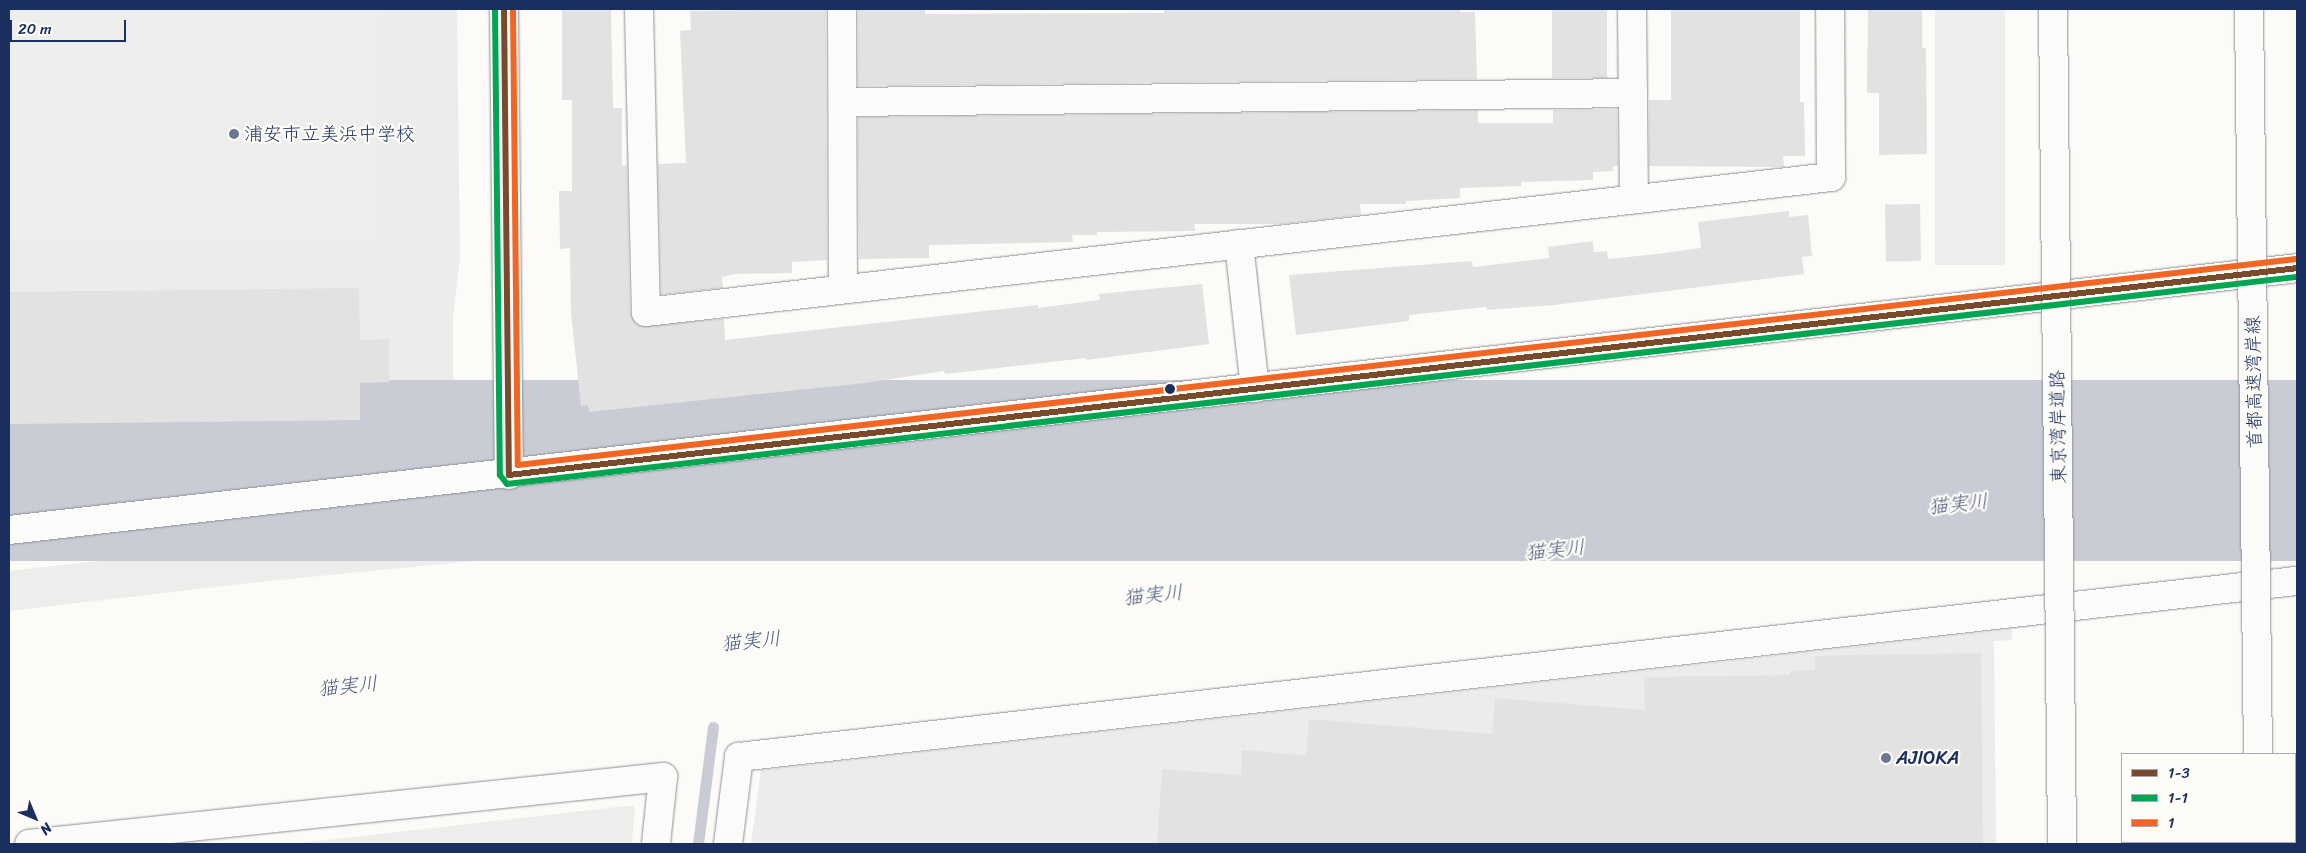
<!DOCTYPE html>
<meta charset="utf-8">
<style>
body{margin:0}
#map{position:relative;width:2306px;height:853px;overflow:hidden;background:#fcfbf8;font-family:Sriracha,"Klee One",sans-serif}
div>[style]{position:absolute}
.built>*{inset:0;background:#ebeceb}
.green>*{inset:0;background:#ededec;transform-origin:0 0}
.water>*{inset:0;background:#c9ccd4;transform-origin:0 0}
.stream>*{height:11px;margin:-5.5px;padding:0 5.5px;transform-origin:5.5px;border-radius:5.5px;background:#c9ccd4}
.building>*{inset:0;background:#e2e2e2;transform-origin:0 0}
.roads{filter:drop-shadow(0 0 1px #8c9097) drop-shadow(0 0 1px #8c9097)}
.street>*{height:28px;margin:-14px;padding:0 14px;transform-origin:14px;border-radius:14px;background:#fbfbf9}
.secondary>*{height:28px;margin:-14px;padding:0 14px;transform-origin:14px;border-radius:14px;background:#fbfbf9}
.highway>*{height:28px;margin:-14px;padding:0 14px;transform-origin:14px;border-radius:14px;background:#fbfbf9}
.bridges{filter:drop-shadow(0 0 1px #8c9097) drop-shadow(0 0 1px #8c9097)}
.highway-bridge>*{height:28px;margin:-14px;padding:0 14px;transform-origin:14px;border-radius:14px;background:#fbfbf9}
.bus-1>*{height:6px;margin:-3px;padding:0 3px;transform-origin:3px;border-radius:3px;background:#7a4b2a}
.bus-2>*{height:6px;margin:-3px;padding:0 3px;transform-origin:3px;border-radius:3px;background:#00a651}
.bus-3>*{height:6px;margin:-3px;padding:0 3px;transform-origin:3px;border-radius:3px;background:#f26522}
.dots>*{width:14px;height:14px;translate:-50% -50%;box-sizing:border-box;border:2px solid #fdfcf7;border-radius:50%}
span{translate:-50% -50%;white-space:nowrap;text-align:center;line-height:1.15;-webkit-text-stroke:4.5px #fdfcf7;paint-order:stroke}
.poi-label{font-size:19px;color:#1b2f5e}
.left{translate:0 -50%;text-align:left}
.street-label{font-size:19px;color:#1b2f5e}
.water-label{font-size:20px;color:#49587d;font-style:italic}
.frame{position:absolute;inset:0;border:10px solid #1b2f5e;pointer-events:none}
.legend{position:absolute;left:2121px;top:753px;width:175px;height:90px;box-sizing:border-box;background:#fdfcf7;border:1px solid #a3aaba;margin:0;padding:6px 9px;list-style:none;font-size:15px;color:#1b2f5e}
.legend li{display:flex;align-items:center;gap:10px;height:25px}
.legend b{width:25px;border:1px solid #a3aaba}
.north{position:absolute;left:10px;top:793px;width:50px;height:50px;-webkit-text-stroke:4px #fdfcf7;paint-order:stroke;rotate:135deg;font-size:14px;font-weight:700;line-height:20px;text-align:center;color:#1b2f5e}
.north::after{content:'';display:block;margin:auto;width:18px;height:22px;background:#1b2f5e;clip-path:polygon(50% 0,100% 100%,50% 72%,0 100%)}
.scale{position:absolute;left:10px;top:20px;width:116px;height:22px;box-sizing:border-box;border:2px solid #1b2f5e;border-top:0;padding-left:6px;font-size:15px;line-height:18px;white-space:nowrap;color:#1b2f5e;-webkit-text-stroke:4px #fdfcf7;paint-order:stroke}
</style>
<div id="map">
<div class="built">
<i style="clip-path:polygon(9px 9px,457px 9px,460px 259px,453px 317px,453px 413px,434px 438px,9px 486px)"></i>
<i style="clip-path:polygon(2012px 629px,2012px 640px,1994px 641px,1996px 844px,751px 844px,761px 770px)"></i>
</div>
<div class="green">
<i style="left:9px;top:9px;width:371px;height:234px"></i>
<i style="left:1935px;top:9px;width:70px;height:256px"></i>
<i style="clip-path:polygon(858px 476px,940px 515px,259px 582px,9px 611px,9px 571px)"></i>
<i style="clip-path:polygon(635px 805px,632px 844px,291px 844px)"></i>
</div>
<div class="water">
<i style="left:2297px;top:380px;width:181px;height:2303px;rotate:90deg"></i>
</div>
<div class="stream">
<i style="left:698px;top:844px;width:118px;rotate:-82.7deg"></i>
</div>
<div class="building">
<i style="clip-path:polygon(562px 9px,611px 9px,613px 108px,622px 108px,622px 166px,627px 165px,630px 312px,639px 326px,724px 319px,725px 340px,1038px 305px,1038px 308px,1100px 300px,1099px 294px,1202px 284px,1209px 344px,1087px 360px,1086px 358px,945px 374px,944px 371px,865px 383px,589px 412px,588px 405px,581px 406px,571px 313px,570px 248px,560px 249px,559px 191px,572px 191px,572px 100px,562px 100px)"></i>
<i style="clip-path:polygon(826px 9px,827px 260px,792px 262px,792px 273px,734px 274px,722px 277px,723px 288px,661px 295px,658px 164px,686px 163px,680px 31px,691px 30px,690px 11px)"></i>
<i style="clip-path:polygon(858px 9px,925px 9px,925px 14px,1164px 13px,1164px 9px,1460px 9px,1460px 12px,1475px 12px,1477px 79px,858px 86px)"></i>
<i style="left:1552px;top:9px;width:55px;height:69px"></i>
<i style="clip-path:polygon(1671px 9px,1800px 9px,1800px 102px,1804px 102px,1805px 156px,1783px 156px,1784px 167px,1781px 167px,1649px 166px,1649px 100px,1671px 100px)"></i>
<i style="clip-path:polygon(1868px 9px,1922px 9px,1922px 48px,1926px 48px,1927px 154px,1879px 155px,1879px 93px,1867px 93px)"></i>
<i style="clip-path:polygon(1617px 109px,1618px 166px,1613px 166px,1613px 171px,1593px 172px,1593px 180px,1521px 182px,1521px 186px,1460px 188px,1460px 198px,1406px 201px,1406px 204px,1360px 204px,1361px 215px,1282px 224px,1194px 224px,1195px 231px,1097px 232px,1097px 235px,1072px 235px,1073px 242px,929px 245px,929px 258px,859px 259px,858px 117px,1478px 110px,1478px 123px,1553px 123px,1553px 110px)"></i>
<i style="left:1920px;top:204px;width:57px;height:35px;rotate:89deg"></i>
<i style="clip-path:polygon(1789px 211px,1789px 217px,1808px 215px,1812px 256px,1802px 257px,1804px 274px,1554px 305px,1487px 310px,1486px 307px,1409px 315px,1409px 321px,1296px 335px,1289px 275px,1472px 261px,1473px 267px,1549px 258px,1548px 247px,1593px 241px,1594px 252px,1607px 251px,1608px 259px,1657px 254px,1701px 248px,1698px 222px)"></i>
<i style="clip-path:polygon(359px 288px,360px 340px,389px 339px,389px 382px,360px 383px,360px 420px,9px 424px,9px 292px)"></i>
<i style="clip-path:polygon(1981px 653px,1983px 844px,1157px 844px,1162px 769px,1241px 775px,1242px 750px,1306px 755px,1309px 719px,1492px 734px,1495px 698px,1645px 710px,1644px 677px,1790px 675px,1790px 671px,1815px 670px,1815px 656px)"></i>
</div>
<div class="roads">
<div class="street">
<i style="left:639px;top:9px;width:303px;rotate:88.7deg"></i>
<i style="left:646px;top:312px;width:1193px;rotate:-6.5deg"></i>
<i style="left:1831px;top:177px;width:168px;rotate:-90.3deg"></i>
<i style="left:842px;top:9px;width:280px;rotate:89.8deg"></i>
<i style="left:1632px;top:9px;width:190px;rotate:89.4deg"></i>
<i style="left:844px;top:102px;width:789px;rotate:-0.65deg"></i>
<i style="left:1239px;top:244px;width:145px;rotate:83.7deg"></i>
<i style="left:29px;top:844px;width:638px;rotate:-6.03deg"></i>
<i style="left:663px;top:777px;width:67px;rotate:96deg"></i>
<i style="left:728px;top:844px;width:88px;rotate:-82.8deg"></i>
<i style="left:739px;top:757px;width:1568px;rotate:-6.45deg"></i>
</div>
<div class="secondary">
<i style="left:504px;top:9px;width:466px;rotate:89.4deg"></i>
<i style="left:9px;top:530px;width:2303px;rotate:-6.53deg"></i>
</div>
<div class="highway">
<i style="left:2259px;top:842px;width:2px;rotate:90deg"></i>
</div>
</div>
<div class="bridges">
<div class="highway-bridge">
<i style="left:2053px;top:9px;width:835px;rotate:89.38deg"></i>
<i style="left:2249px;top:9px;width:745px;rotate:89.31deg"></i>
</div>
</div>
<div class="bus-1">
<i style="left:504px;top:9px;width:466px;rotate:89.4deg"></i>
<i style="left:509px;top:475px;width:1800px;rotate:-6.6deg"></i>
</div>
<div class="bus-2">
<i style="left:495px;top:9px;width:466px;rotate:89.4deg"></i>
<i style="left:500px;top:475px;width:11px;rotate:52deg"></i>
<i style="left:507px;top:484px;width:1802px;rotate:-6.6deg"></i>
</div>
<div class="bus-3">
<i style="left:513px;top:9px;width:456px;rotate:89.4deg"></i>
<i style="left:518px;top:465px;width:1790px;rotate:-6.61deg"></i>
</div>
<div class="dots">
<i style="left:234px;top:134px;background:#6a7694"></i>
<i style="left:1170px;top:389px;background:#1b2f5e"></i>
<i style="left:1886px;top:758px;background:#6a7694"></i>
</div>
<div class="poi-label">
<span class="left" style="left:244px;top:134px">浦安市立美浜中学校</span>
<span class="left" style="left:1896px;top:758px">AJIOKA</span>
</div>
<div class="street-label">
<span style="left:2254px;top:382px;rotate:-91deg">首都高速湾岸線</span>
<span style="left:2058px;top:427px;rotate:-91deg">東京湾岸道路</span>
</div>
<div class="water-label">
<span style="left:1958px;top:504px;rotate:-6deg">猫実川</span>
<span style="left:1555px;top:550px;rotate:-6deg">猫実川</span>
<span style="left:1153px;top:595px;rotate:-6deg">猫実川</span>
<span style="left:751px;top:641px;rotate:-6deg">猫実川</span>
<span style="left:348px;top:686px;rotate:-6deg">猫実川</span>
</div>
<div class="frame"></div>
<ul class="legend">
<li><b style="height:6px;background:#7a4b2a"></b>1-3</li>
<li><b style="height:6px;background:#00a651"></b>1-1</li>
<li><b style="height:6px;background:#f26522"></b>1</li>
</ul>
<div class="north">N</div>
<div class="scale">20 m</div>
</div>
